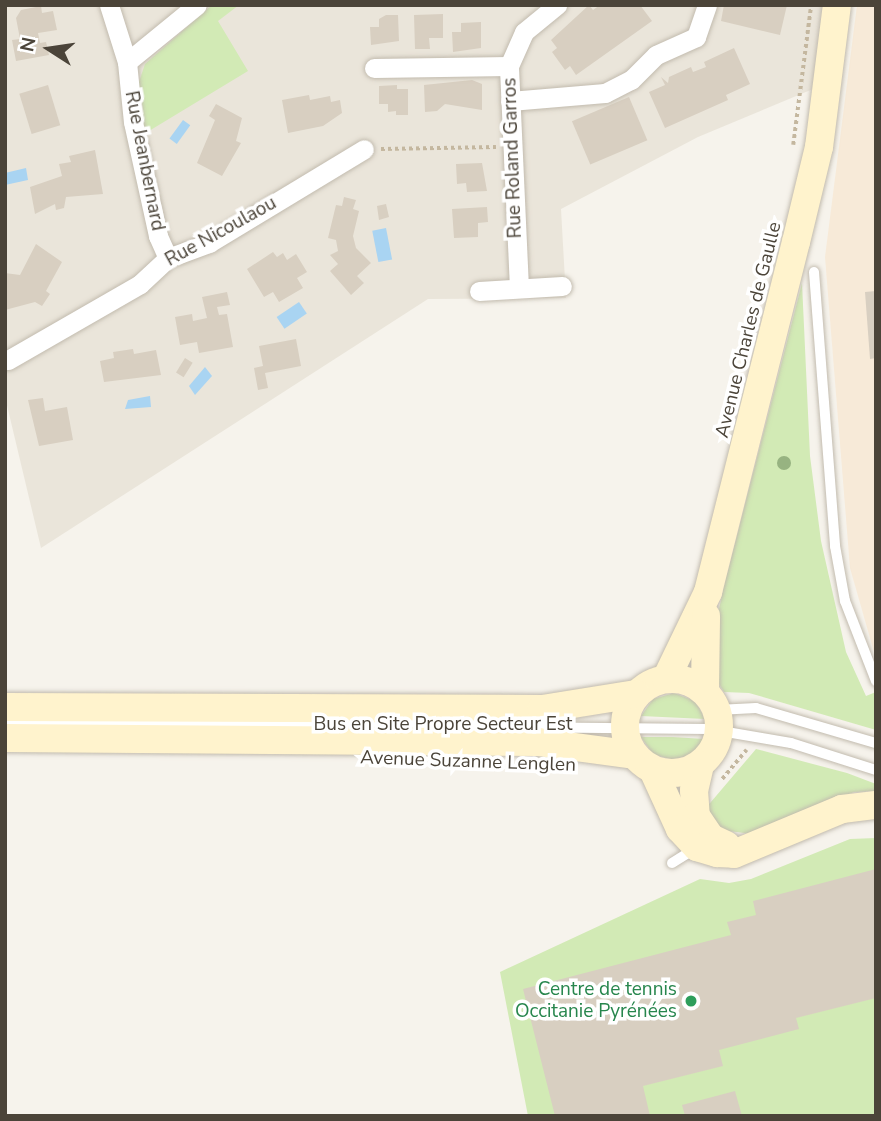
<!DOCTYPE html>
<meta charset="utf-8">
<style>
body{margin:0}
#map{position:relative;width:881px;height:1121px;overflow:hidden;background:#f6f3ec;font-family:"Nunito Sans",sans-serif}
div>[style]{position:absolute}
.residential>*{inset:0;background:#eae5da}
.commercial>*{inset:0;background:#f7ead8}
.green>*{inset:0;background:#d2eab5}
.water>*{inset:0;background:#a9d4f2;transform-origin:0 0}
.building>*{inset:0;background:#d8cfc1;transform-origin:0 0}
.path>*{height:3.5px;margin-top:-1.75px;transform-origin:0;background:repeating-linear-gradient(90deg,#c4b79f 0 3.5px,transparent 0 7px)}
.roads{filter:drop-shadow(0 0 2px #c2bbae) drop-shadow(0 0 2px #c2bbae)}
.lane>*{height:10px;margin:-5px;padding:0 5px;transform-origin:5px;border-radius:5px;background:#fff}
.street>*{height:19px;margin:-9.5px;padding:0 9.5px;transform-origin:9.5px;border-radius:9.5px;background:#fff}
.secondary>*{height:28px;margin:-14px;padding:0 14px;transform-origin:14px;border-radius:14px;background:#fff3cd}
.secondary>.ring{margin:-14px;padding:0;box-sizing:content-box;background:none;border:28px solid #fff3cd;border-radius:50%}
.trees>*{width:14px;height:14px;margin:-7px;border-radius:50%;background:#97b381}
.dots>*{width:19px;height:19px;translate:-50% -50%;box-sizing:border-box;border:4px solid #fff;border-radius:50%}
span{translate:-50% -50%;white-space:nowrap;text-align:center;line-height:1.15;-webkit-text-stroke:7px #fff;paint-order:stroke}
.street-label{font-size:19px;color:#4b4439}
.leisure-label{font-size:19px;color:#27864d}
.right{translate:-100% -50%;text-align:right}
.frame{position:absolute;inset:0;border:7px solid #4b4439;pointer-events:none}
.north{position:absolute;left:14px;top:14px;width:70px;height:70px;-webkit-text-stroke:5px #fff;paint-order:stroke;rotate:282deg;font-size:19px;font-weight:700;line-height:28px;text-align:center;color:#4b4439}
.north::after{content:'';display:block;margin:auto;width:24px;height:32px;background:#4b4439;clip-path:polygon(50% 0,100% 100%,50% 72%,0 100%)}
</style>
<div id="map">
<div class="residential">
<i style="clip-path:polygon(5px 5px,847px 5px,813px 89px,698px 137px,561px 209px,566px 298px,428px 299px,41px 548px,5px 397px)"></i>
</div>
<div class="commercial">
<i style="clip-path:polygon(857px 5px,876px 5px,876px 659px,850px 568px,825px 257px)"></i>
</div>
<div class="green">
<i style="clip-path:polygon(212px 5px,239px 5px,218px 21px,248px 71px,144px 134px,138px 85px,145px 64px)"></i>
<i style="clip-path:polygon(802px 283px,810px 456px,821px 541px,846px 652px,866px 696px,876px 692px,876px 730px,749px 693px,724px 692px,719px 684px,716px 623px,724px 586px)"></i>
<i style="clip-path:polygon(674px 693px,695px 701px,705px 719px,641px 716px,653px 699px)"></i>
<i style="clip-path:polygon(641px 737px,673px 737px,704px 739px,692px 754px,673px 760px,653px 754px)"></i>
<i style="clip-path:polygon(756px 749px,847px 773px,876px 784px,876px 791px,854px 792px,752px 834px,721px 830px,705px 809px)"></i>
<i style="clip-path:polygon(876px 838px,876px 1116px,528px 1116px,500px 972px,700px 879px,729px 883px,751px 879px,850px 839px)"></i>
</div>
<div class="water">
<i style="left:183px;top:120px;width:9px;height:23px;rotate:36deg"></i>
<i style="clip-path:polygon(26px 168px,28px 180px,5px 185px,5px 173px)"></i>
<i style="left:386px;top:228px;width:32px;height:14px;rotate:79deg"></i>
<i style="left:299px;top:302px;width:14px;height:27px;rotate:56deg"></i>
<i style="clip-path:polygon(205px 367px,212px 376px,195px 395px,189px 386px)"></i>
<i style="clip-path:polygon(150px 396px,151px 407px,125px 409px,128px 400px)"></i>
</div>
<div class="building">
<i style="clip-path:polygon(589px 5px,593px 10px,600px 5px,640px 5px,652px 21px,576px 75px,570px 66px,565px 70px,552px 52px,557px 48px,551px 40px)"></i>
<i style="clip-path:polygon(724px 5px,787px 5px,780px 35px,721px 21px)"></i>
<i style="clip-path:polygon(41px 6px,42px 13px,53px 11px,57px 30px,38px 33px,40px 43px,46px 42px,49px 55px,16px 61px,12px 40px,20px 39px,16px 18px,21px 10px)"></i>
<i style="clip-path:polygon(443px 14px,443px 38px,429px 38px,430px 49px,415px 49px,414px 15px)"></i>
<i style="clip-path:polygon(386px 15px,398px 15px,399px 41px,371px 45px,370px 27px,379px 27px,379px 19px)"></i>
<i style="clip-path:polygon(481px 22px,481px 48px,453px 52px,452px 32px,461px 32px,461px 23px)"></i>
<i style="clip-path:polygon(734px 48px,750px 84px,726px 95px,728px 100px,665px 128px,649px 92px,665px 85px,661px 77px,668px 83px,669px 77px,691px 67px,693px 72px,706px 67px,704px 62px)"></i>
<i style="clip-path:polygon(472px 80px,482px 84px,482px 110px,445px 104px,437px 111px,425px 112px,424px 85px)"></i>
<i style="left:48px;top:85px;width:42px;height:30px;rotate:73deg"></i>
<i style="clip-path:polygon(397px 85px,397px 89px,408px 89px,408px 115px,396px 115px,396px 111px,388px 112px,388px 104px,379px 104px,379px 86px)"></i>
<i style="clip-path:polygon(309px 95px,310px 100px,330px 96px,331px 102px,340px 100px,342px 113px,323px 126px,288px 133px,282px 100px)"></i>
<i style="left:629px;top:97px;width:47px;height:62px;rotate:67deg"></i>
<i style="clip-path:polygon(216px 104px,242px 118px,236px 141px,241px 143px,222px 176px,197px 163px,215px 120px,209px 116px)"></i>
<i style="clip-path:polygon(95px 150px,103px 194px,66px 197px,64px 208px,56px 210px,55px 204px,35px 214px,30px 187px,62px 176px,59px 164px,71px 162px,69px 156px)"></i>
<i style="clip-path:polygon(482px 163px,487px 191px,467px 192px,466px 183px,457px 184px,456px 164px)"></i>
<i style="clip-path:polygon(344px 197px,356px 200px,353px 209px,359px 211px,353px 236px,356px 248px,371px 263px,357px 276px,364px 283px,351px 295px,330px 271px,338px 264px,330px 255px,338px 251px,336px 240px,328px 238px,336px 205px,342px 206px)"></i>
<i style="clip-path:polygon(386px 204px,389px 217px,379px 220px,377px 206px)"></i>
<i style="clip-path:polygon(487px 207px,488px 222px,478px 223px,478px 237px,454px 238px,452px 209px)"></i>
<i style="clip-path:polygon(36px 244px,62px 262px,46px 291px,50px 294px,42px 306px,35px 302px,5px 310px,5px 273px,20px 275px)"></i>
<i style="clip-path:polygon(273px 252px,277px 257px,283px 253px,287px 260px,296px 254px,307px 272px,297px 278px,303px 288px,279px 302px,273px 292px,264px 297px,247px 269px)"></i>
<i style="clip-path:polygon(876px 291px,876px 358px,870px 359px,865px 292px)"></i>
<i style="clip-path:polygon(227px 292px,230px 305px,217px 307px,219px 315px,227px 314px,233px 347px,199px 353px,197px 342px,180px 345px,175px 317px,192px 314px,193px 321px,207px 318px,202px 297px)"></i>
<i style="clip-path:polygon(296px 339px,301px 366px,265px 373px,268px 388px,258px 390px,254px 368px,263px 366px,259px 346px)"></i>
<i style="clip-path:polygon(133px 349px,134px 354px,156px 350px,161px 375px,104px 382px,100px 361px,114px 358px,113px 352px)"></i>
<i style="left:185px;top:358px;width:9px;height:17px;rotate:32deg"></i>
<i style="clip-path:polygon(43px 398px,45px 411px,67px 407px,73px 440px,39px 446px,28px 400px)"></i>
<i style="clip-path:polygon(876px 869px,876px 998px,796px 1018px,799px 1029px,719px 1050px,723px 1066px,643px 1086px,650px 1116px,555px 1116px,523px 989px,731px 935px,727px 922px,756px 915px,753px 901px)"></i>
<i style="clip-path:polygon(735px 1091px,742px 1116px,685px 1116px,682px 1105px)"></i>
</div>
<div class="path">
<i style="left:793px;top:145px;width:141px;rotate:-82.7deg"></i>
<i style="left:381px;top:149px;width:115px;rotate:-1deg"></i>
<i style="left:722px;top:779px;width:38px;rotate:-50deg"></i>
</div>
<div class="roads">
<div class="lane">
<i style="left:814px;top:272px;width:275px;rotate:85.6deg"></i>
<i style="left:835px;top:546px;width:56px;rotate:79.7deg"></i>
<i style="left:845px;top:601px;width:86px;rotate:68.8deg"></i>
<i style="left:717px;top:710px;width:39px;rotate:-3deg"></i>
<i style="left:756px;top:708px;width:125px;rotate:16.3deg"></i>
<i style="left:5px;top:722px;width:704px;rotate:0.57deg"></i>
<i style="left:709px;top:729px;width:83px;rotate:9.7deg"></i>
<i style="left:791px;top:743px;width:89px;rotate:17.6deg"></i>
<i style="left:672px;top:863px;width:26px;rotate:-32deg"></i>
</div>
<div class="street">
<i style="left:109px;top:5px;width:60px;rotate:72.5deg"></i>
<i style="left:127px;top:62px;width:60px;rotate:84.3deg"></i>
<i style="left:133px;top:122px;width:117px;rotate:77.6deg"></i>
<i style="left:158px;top:236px;width:24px;rotate:66deg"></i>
<i style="left:127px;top:62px;width:90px;rotate:-39.2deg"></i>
<i style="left:374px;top:68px;width:135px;rotate:-0.8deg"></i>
<i style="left:510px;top:101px;width:95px;rotate:-4.8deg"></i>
<i style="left:605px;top:93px;width:29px;rotate:-27deg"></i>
<i style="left:631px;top:80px;width:35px;rotate:-45deg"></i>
<i style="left:656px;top:55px;width:44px;rotate:-24.2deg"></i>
<i style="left:696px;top:37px;width:34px;rotate:-71deg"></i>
<i style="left:519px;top:288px;width:222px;rotate:-92.6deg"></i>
<i style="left:509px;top:66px;width:37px;rotate:-66deg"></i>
<i style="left:524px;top:32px;width:43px;rotate:-39.3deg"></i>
<i style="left:479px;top:291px;width:83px;rotate:-3.4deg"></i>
<i style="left:8px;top:360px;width:152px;rotate:-29.9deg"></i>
<i style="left:140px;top:284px;width:38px;rotate:-43deg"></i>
<i style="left:168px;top:258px;width:44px;rotate:-20.1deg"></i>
<i style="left:209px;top:243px;width:181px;rotate:-31.2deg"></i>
</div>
<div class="secondary">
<i class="ring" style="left:625px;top:679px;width:66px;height:66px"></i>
<i style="left:666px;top:679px;width:97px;rotate:-64.2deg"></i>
<i style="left:708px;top:592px;width:361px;rotate:-75.9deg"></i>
<i style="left:796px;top:242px;width:98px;rotate:-76.4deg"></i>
<i style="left:819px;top:147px;width:143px;rotate:-82.8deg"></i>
<i style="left:705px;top:691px;width:75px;rotate:-89.2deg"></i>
<i style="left:5px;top:707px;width:537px;rotate:0.21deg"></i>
<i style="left:542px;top:709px;width:95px;rotate:-9.1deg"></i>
<i style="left:5px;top:738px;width:533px;rotate:0.43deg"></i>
<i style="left:538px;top:742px;width:97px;rotate:7.7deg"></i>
<i style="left:700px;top:765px;width:26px;rotate:103deg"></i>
<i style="left:694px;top:790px;width:26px;rotate:86deg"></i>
<i style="left:696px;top:816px;width:27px;rotate:56deg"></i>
<i style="left:711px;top:838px;width:17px;rotate:25deg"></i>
<i style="left:653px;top:770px;width:65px;rotate:65.4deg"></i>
<i style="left:680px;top:829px;width:25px;rotate:47deg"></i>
<i style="left:697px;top:847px;width:21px;rotate:17deg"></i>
<i style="left:717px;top:853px;width:17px;rotate:3deg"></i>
<i style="left:734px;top:854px;width:117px;rotate:-22.6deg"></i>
<i style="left:842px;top:809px;width:34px;rotate:-7deg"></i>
</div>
</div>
<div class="trees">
<i style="left:784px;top:463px"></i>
</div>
<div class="dots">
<i style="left:691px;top:1001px;background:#2e9e5b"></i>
</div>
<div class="street-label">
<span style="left:513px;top:158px;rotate:-92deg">Rue Roland Garros</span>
<span style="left:144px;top:161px;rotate:79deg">Rue Jeanbernard</span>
<span style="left:221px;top:232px;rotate:-29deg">Rue Nicoulaou</span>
<span style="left:749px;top:330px;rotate:-76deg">Avenue Charles de Gaulle</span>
<span style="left:443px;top:725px">Bus en Site Propre Secteur Est</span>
<span style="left:468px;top:762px;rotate:2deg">Avenue Suzanne Lenglen</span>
</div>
<div class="leisure-label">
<span class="right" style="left:677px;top:1001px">Centre de tennis<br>Occitanie Pyrénées</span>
</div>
<div class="frame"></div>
<div class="north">N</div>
</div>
